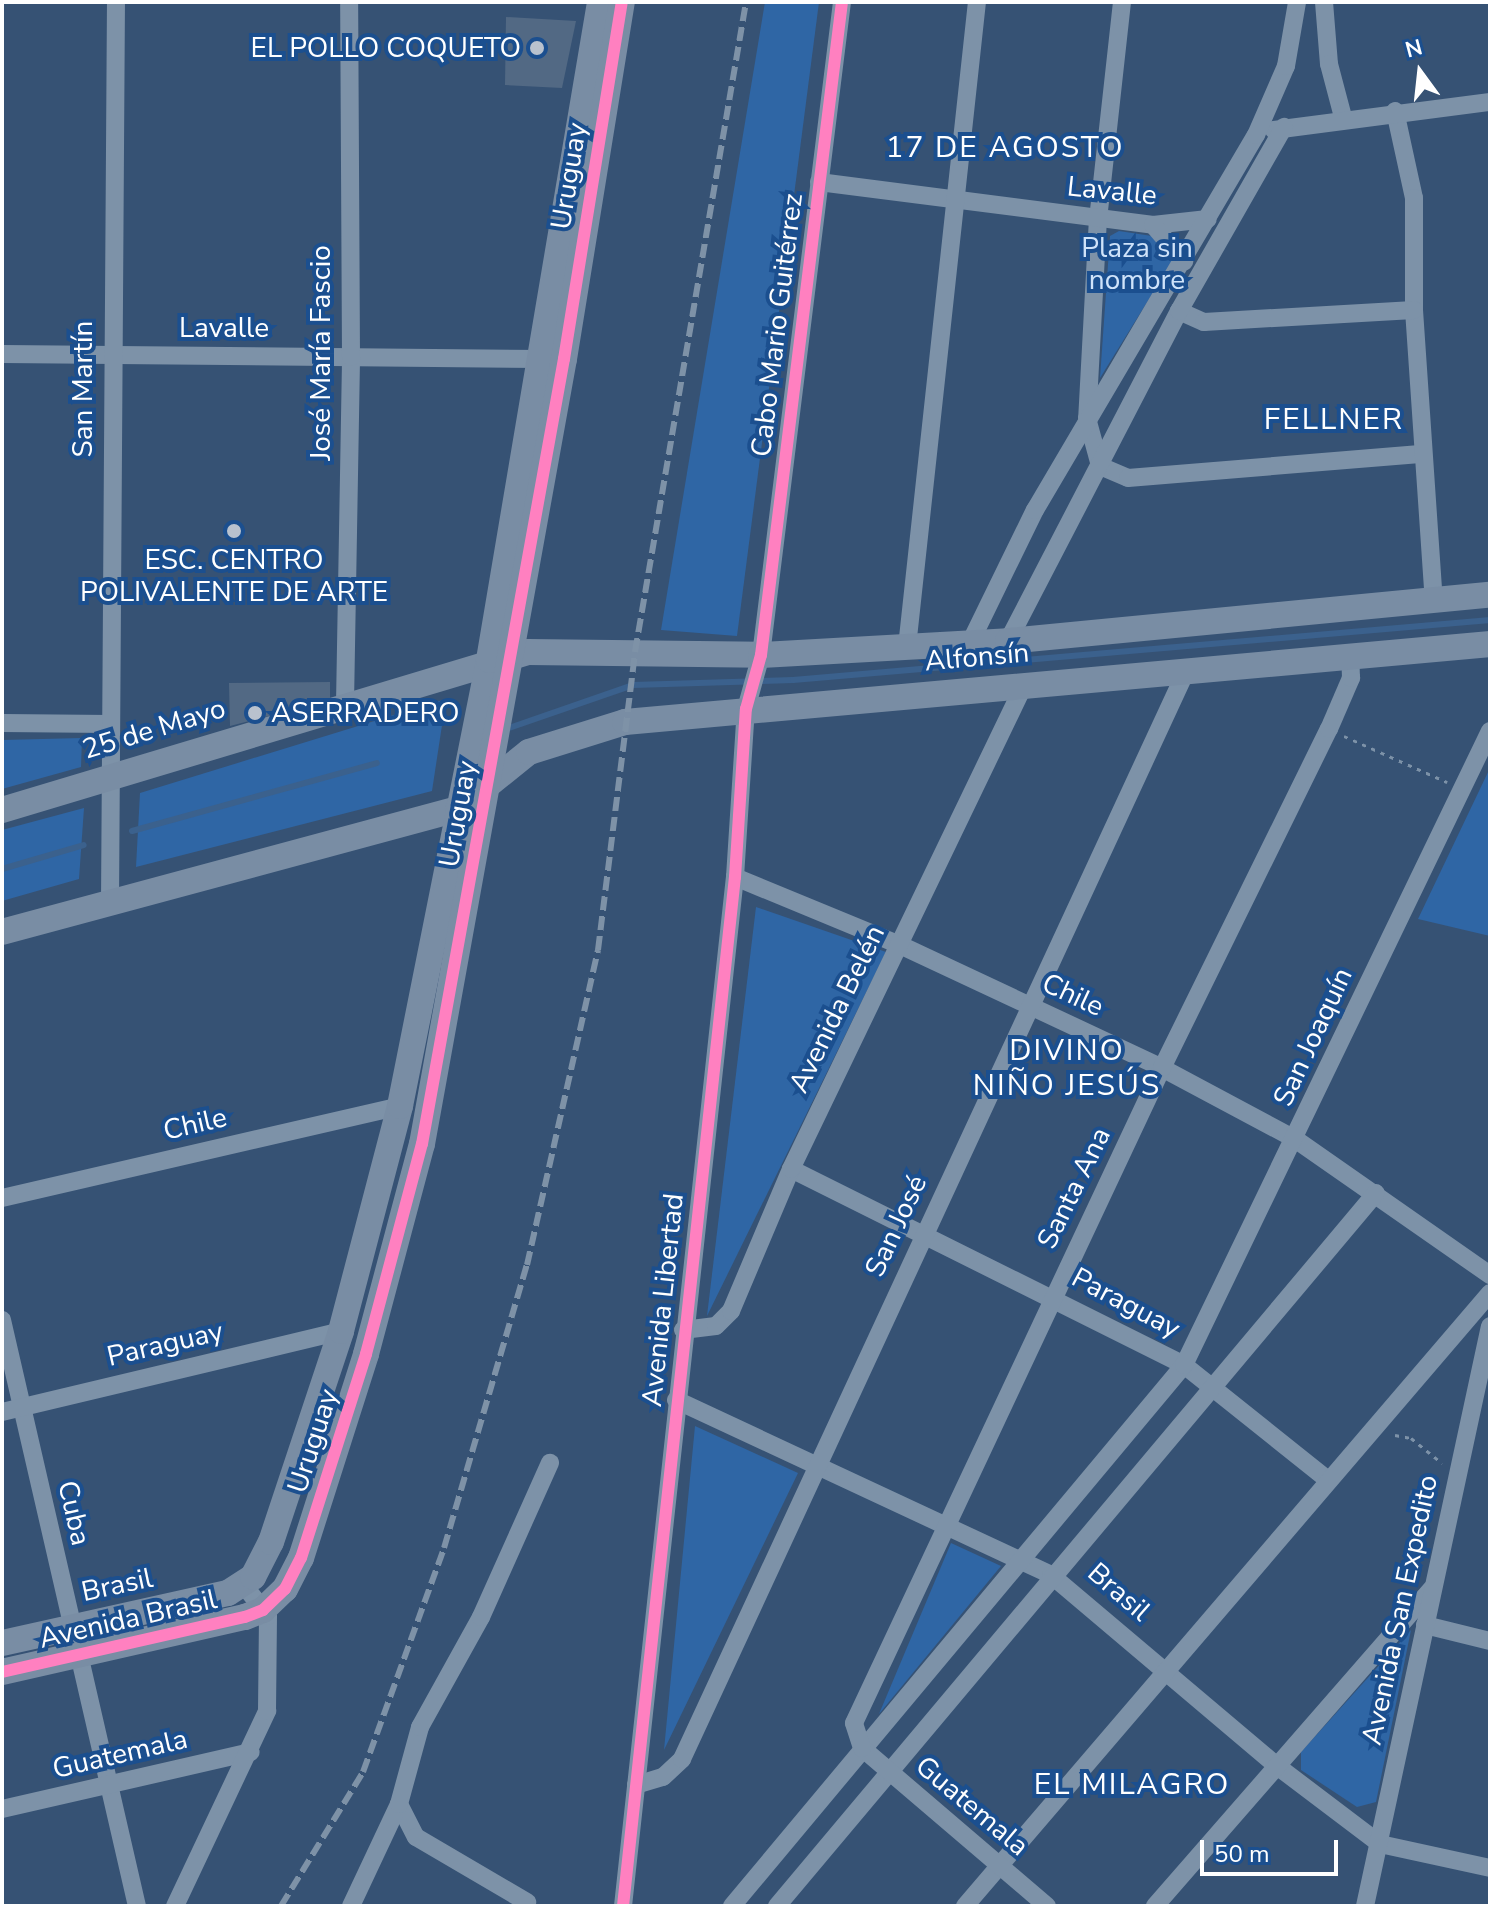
<!DOCTYPE html>
<meta charset="utf-8">
<style>
body{margin:0}
#map{position:relative;width:1492px;height:1908px;overflow:hidden;background:#365274;font-family:"Nunito Sans",sans-serif}
div>[style]{position:absolute}
.green>*{inset:0;background:#2f66a5}
.stream>*{height:6px;margin:-3px;padding:0 3px;transform-origin:3px;border-radius:3px;background:#3b618d}
.building>*{inset:0;background:#526984}
.path>*{height:3px;margin-top:-1.5px;transform-origin:0;background:repeating-linear-gradient(90deg,#7d92a8 0 4px,transparent 0 10px)}
.street>*{height:18px;margin:-9px;padding:0 9px;transform-origin:9px;border-radius:9px;background:#7d92a8}
.secondary>*{height:26px;margin:-13px;padding:0 13px;transform-origin:13px;border-radius:13px;background:#798da4}
.rail>*{height:6px;margin-top:-3px;transform-origin:0;background:repeating-linear-gradient(90deg,#7e92a7 0 14px,transparent 0 20px)}
.cycleway>*{height:12px;margin:-6px;padding:0 6px;transform-origin:6px;border-radius:6px;background:#ff80c0}
.dots>*{width:22px;height:22px;translate:-50% -50%;box-sizing:border-box;border:4px solid #1b4f8f;border-radius:50%}
span{translate:-50% -50%;white-space:nowrap;text-align:center;line-height:1.15;-webkit-text-stroke:8px #1b4f8f;paint-order:stroke}
.poi-label{font-size:28px;color:#fff}
.right{translate:-100% -50%;text-align:right}
.left{translate:0 -50%;text-align:left}
.street-label{font-size:28px;color:#fff}
.park-label{font-size:28px;color:#cfe3fa}
.neighbourhood-label{font-size:30px;color:#fff;letter-spacing:2px}
.frame{position:absolute;inset:0;border:4px solid #fff;pointer-events:none}
.north{position:absolute;left:1380px;top:32px;width:80px;height:80px;-webkit-text-stroke:6px #1b4f8f;paint-order:stroke;rotate:345deg;font-size:22px;font-weight:700;line-height:32px;text-align:center;color:#fff}
.north::after{content:'';display:block;margin:auto;width:28px;height:36px;background:#fff;clip-path:polygon(50% 0,100% 100%,50% 72%,0 100%)}
.scale{position:absolute;left:1200px;top:1840px;width:138px;height:36px;box-sizing:border-box;border:4px solid #fff;border-top:0;padding-left:10px;font-size:24px;line-height:28px;white-space:nowrap;color:#fff;-webkit-text-stroke:6px #1b4f8f;paint-order:stroke}
</style>
<div id="map">
<div class="green">
<i style="clip-path:polygon(765px 2px,819px 2px,737px 636px,661px 630px)"></i>
<i style="clip-path:polygon(1119px 231px,1152px 236px,1169px 249px,1172px 262px,1100px 378px,1110px 236px)"></i>
<i style="clip-path:polygon(446px 699px,432px 791px,136px 867px,140px 793px)"></i>
<i style="clip-path:polygon(82px 738px,81px 767px,2px 789px,2px 740px)"></i>
<i style="clip-path:polygon(1490px 768px,1490px 936px,1418px 919px)"></i>
<i style="clip-path:polygon(84px 808px,79px 879px,2px 901px,2px 830px)"></i>
<i style="clip-path:polygon(756px 907px,886px 952px,707px 1316px)"></i>
<i style="clip-path:polygon(695px 1426px,798px 1473px,664px 1750px)"></i>
<i style="clip-path:polygon(951px 1543px,1001px 1566px,879px 1714px)"></i>
<i style="clip-path:polygon(1411px 1630px,1376px 1802px,1357px 1807px,1301px 1770px,1301px 1752px)"></i>
</div>
<div class="stream">
<i style="left:509px;top:728px;width:131px;rotate:-19.1deg"></i>
<i style="left:633px;top:685px;width:160px;rotate:-1.8deg"></i>
<i style="left:793px;top:680px;width:700px;rotate:-4.92deg"></i>
<i style="left:132px;top:831px;width:254px;rotate:-15.5deg"></i>
<i style="left:2px;top:869px;width:85px;rotate:-16.3deg"></i>
</div>
<div class="building">
<i style="clip-path:polygon(506px 17px,576px 21px,562px 88px,505px 85px)"></i>
<i style="clip-path:polygon(330px 682px,330px 700px,230px 726px,229px 683px)"></i>
</div>
<div class="path">
<i style="left:1344px;top:736px;width:113px;rotate:24.1deg"></i>
<i style="left:1395px;top:1435px;width:16px;rotate:11deg"></i>
<i style="left:1411px;top:1438px;width:40px;rotate:39deg"></i>
</div>
<div class="street">
<i style="left:1122px;top:2px;width:217px;rotate:96.3deg"></i>
<i style="left:1098px;top:218px;width:200px;rotate:93.1deg"></i>
<i style="left:1087px;top:418px;width:50px;rotate:74.8deg"></i>
<i style="left:1100px;top:466px;width:30px;rotate:23deg"></i>
<i style="left:1128px;top:478px;width:296px;rotate:-4.7deg"></i>
<i style="left:1324px;top:2px;width:62px;rotate:85.4deg"></i>
<i style="left:1329px;top:64px;width:55px;rotate:75.2deg"></i>
<i style="left:1395px;top:111px;width:89px;rotate:77.7deg"></i>
<i style="left:1414px;top:198px;width:112px;rotate:90deg"></i>
<i style="left:1414px;top:310px;width:291px;rotate:86.1deg"></i>
<i style="left:1274px;top:130px;width:218px;rotate:-7.4deg"></i>
<i style="left:819px;top:182px;width:337px;rotate:7.3deg"></i>
<i style="left:1153px;top:225px;width:55px;rotate:-6.2deg"></i>
<i style="left:1153px;top:225px;width:48px;rotate:49.3deg"></i>
<i style="left:1179px;top:311px;width:27px;rotate:24deg"></i>
<i style="left:1204px;top:322px;width:210px;rotate:-3.3deg"></i>
<i style="left:2px;top:354px;width:540px;rotate:0.53deg"></i>
<i style="left:1008px;top:641px;width:372px;rotate:-62.6deg"></i>
<i style="left:1179px;top:311px;width:212px;rotate:-60.3deg"></i>
<i style="left:970px;top:643px;width:148px;rotate:-64deg"></i>
<i style="left:1035px;top:510px;width:435px;rotate:-59.5deg"></i>
<i style="left:1256px;top:135px;width:75px;rotate:-66.5deg"></i>
<i style="left:1286px;top:66px;width:65px;rotate:-80.2deg"></i>
<i style="left:907px;top:647px;width:649px;rotate:-83.81deg"></i>
<i style="left:345px;top:704px;width:347px;rotate:-89deg"></i>
<i style="left:351px;top:357px;width:355px;rotate:-90.3deg"></i>
<i style="left:2px;top:723px;width:109px;rotate:0.5deg"></i>
<i style="left:735px;top:877px;width:178px;rotate:22.4deg"></i>
<i style="left:900px;top:945px;width:289px;rotate:25.1deg"></i>
<i style="left:1162px;top:1068px;width:151px;rotate:28.1deg"></i>
<i style="left:1295px;top:1139px;width:238px;rotate:34.9deg"></i>
<i style="left:110px;top:903px;width:901px;rotate:-89.62deg"></i>
<i style="left:791px;top:1169px;width:439px;rotate:26.5deg"></i>
<i style="left:1184px;top:1365px;width:183px;rotate:38.6deg"></i>
<i style="left:2px;top:1198px;width:408px;rotate:-13deg"></i>
<i style="left:2px;top:1320px;width:601px;rotate:77.03deg"></i>
<i style="left:683px;top:1330px;width:33px;rotate:-7deg"></i>
<i style="left:716px;top:1326px;width:21px;rotate:-45deg"></i>
<i style="left:731px;top:1311px;width:154px;rotate:-67.1deg"></i>
<i style="left:791px;top:1169px;width:537px;rotate:-64.29deg"></i>
<i style="left:676px;top:1400px;width:414px;rotate:25deg"></i>
<i style="left:1051px;top:1575px;width:296px;rotate:40.2deg"></i>
<i style="left:1277px;top:1766px;width:129px;rotate:37.1deg"></i>
<i style="left:1380px;top:1844px;width:113px;rotate:12.3deg"></i>
<i style="left:2px;top:1412px;width:349px;rotate:-13.4deg"></i>
<i style="left:1425px;top:1625px;width:67px;rotate:13.8deg"></i>
<i style="left:636px;top:1785px;width:28px;rotate:-17deg"></i>
<i style="left:663px;top:1777px;width:26px;rotate:-43deg"></i>
<i style="left:682px;top:1759px;width:1201px;rotate:-65.14deg"></i>
<i style="left:399px;top:1804px;width:37px;rotate:63deg"></i>
<i style="left:416px;top:1837px;width:129px;rotate:30.4deg"></i>
<i style="left:2px;top:1809px;width:255px;rotate:-12.9deg"></i>
<i style="left:175px;top:1906px;width:216px;rotate:-64.7deg"></i>
<i style="left:267px;top:1711px;width:95px;rotate:-89.4deg"></i>
<i style="left:268px;top:1616px;width:39px;rotate:-128deg"></i>
<i style="left:351px;top:1906px;width:113px;rotate:-64.8deg"></i>
<i style="left:399px;top:1804px;width:80px;rotate:-74.7deg"></i>
<i style="left:420px;top:1727px;width:126px;rotate:-61deg"></i>
<i style="left:481px;top:1617px;width:169px;rotate:-65.9deg"></i>
<i style="left:623px;top:1906px;width:1035px;rotate:-83.79deg"></i>
<i style="left:735px;top:877px;width:168px;rotate:-86.3deg"></i>
<i style="left:746px;top:709px;width:56px;rotate:-74.5deg"></i>
<i style="left:761px;top:655px;width:658px;rotate:-82.93deg"></i>
<i style="left:732px;top:1906px;width:705px;rotate:-50.12deg"></i>
<i style="left:1184px;top:1365px;width:704px;rotate:-64.24deg"></i>
<i style="left:777px;top:1906px;width:931px;rotate:-49.97deg"></i>
<i style="left:965px;top:1906px;width:807px;rotate:-49.42deg"></i>
<i style="left:1047px;top:1906px;width:243px;rotate:-139.5deg"></i>
<i style="left:862px;top:1748px;width:26px;rotate:-108deg"></i>
<i style="left:854px;top:1723px;width:724px;rotate:-64.82deg"></i>
<i style="left:1162px;top:1068px;width:378px;rotate:-63.8deg"></i>
<i style="left:1329px;top:729px;width:56px;rotate:-66.7deg"></i>
<i style="left:1351px;top:678px;width:25px;rotate:-92deg"></i>
<i style="left:1155px;top:1906px;width:421px;rotate:-48.9deg"></i>
<i style="left:1365px;top:1906px;width:593px;rotate:-77.84deg"></i>
</div>
<div class="secondary">
<i style="left:2px;top:810px;width:549px;rotate:-16.72deg"></i>
<i style="left:528px;top:652px;width:233px;rotate:0.7deg"></i>
<i style="left:761px;top:655px;width:247px;rotate:-3.2deg"></i>
<i style="left:1008px;top:641px;width:484px;rotate:-5.5deg"></i>
<i style="left:2px;top:932px;width:472px;rotate:-15.1deg"></i>
<i style="left:458px;top:809px;width:91px;rotate:-38.8deg"></i>
<i style="left:529px;top:752px;width:101px;rotate:-17.4deg"></i>
<i style="left:625px;top:722px;width:869px;rotate:-5.15deg"></i>
<i style="left:2px;top:1643px;width:231px;rotate:-12.5deg"></i>
<i style="left:228px;top:1593px;width:30px;rotate:-33deg"></i>
<i style="left:253px;top:1577px;width:39px;rotate:-63deg"></i>
<i style="left:271px;top:1542px;width:222px;rotate:-71.6deg"></i>
<i style="left:341px;top:1331px;width:233px;rotate:-75.3deg"></i>
<i style="left:400px;top:1106px;width:455px;rotate:-78.7deg"></i>
<i style="left:489px;top:660px;width:667px;rotate:-80.42deg"></i>
<i style="left:2px;top:1672px;width:249px;rotate:-12.8deg"></i>
<i style="left:245px;top:1617px;width:19px;rotate:-21deg"></i>
<i style="left:263px;top:1610px;width:30px;rotate:-44deg"></i>
<i style="left:285px;top:1589px;width:35px;rotate:-63deg"></i>
<i style="left:301px;top:1558px;width:214px;rotate:-72.3deg"></i>
<i style="left:366px;top:1354px;width:217px;rotate:-75.1deg"></i>
<i style="left:422px;top:1144px;width:798px;rotate:-79.75deg"></i>
<i style="left:564px;top:359px;width:362px;rotate:-80.8deg"></i>
</div>
<div class="rail">
<i style="left:281px;top:1906px;width:157px;rotate:-58.5deg"></i>
<i style="left:363px;top:1772px;width:238px;rotate:-70.1deg"></i>
<i style="left:444px;top:1548px;width:295px;rotate:-73.7deg"></i>
<i style="left:527px;top:1265px;width:323px;rotate:-77.3deg"></i>
<i style="left:598px;top:950px;width:300px;rotate:-82.9deg"></i>
<i style="left:635px;top:652px;width:659px;rotate:-80.31deg"></i>
</div>
<div class="cycleway">
<i style="left:2px;top:1672px;width:249px;rotate:-12.8deg"></i>
<i style="left:245px;top:1617px;width:19px;rotate:-21deg"></i>
<i style="left:263px;top:1610px;width:30px;rotate:-44deg"></i>
<i style="left:285px;top:1589px;width:35px;rotate:-63deg"></i>
<i style="left:301px;top:1558px;width:214px;rotate:-72.3deg"></i>
<i style="left:366px;top:1354px;width:217px;rotate:-75.1deg"></i>
<i style="left:422px;top:1144px;width:798px;rotate:-79.75deg"></i>
<i style="left:564px;top:359px;width:362px;rotate:-80.8deg"></i>
<i style="left:623px;top:1906px;width:1035px;rotate:-83.79deg"></i>
<i style="left:735px;top:877px;width:168px;rotate:-86.3deg"></i>
<i style="left:746px;top:709px;width:56px;rotate:-74.5deg"></i>
<i style="left:761px;top:655px;width:658px;rotate:-82.93deg"></i>
</div>
<div class="dots">
<i style="left:537px;top:48px;background:#b9c2ce"></i>
<i style="left:234px;top:531px;background:#b9c2ce"></i>
<i style="left:255px;top:713px;background:#b9c2ce"></i>
</div>
<div class="poi-label">
<span class="right" style="left:521px;top:48px">EL POLLO COQUETO</span>
<span style="left:234px;top:576px">ESC. CENTRO<br>POLIVALENTE DE ARTE</span>
<span class="left" style="left:271px;top:713px">ASERRADERO</span>
</div>
<div class="street-label">
<span style="left:569px;top:176px;rotate:-81deg">Uruguay</span>
<span style="left:1112px;top:191px;rotate:6deg">Lavalle</span>
<span style="left:777px;top:325px;rotate:-83deg">Cabo Mario Guitérrez</span>
<span style="left:224px;top:328px">Lavalle</span>
<span style="left:321px;top:353px;rotate:-90deg">José María Fascio</span>
<span style="left:83px;top:389px;rotate:-90deg">San Martín</span>
<span style="left:977px;top:657px;rotate:-5deg">Alfonsín</span>
<span style="left:154px;top:729px;rotate:-17deg">25 de Mayo</span>
<span style="left:458px;top:814px;rotate:-80deg">Uruguay</span>
<span style="left:1073px;top:995px;rotate:25deg">Chile</span>
<span style="left:837px;top:1009px;rotate:-64deg">Avenida Belén</span>
<span style="left:1313px;top:1037px;rotate:-65deg">San Joaquín</span>
<span style="left:195px;top:1124px;rotate:-13deg">Chile</span>
<span style="left:1074px;top:1188px;rotate:-64deg">Santa Ana</span>
<span style="left:896px;top:1226px;rotate:-65deg">San José</span>
<span style="left:663px;top:1300px;rotate:-84deg">Avenida Libertad</span>
<span style="left:1126px;top:1303px;rotate:28deg">Paraguay</span>
<span style="left:165px;top:1344px;rotate:-13deg">Paraguay</span>
<span style="left:313px;top:1441px;rotate:-72deg">Uruguay</span>
<span style="left:74px;top:1513px;rotate:77deg">Cuba</span>
<span style="left:117px;top:1585px;rotate:-12deg">Brasil</span>
<span style="left:1119px;top:1592px;rotate:41deg">Brasil</span>
<span style="left:1400px;top:1610px;rotate:-78deg">Avenida San Expedito</span>
<span style="left:128px;top:1619px;rotate:-13deg">Avenida Brasil</span>
<span style="left:120px;top:1754px;rotate:-13deg">Guatemala</span>
<span style="left:972px;top:1806px;rotate:40deg">Guatemala</span>
</div>
<div class="park-label">
<span style="left:1137px;top:264px">Plaza sin<br>nombre</span>
</div>
<div class="neighbourhood-label">
<span style="left:1005px;top:148px">17 DE AGOSTO</span>
<span style="left:1334px;top:420px">FELLNER</span>
<span style="left:1067px;top:1068px">DIVINO<br>NIÑO JESÚS</span>
<span style="left:1132px;top:1785px">EL MILAGRO</span>
</div>
<div class="frame"></div>
<div class="north">N</div>
<div class="scale">50 m</div>
</div>
